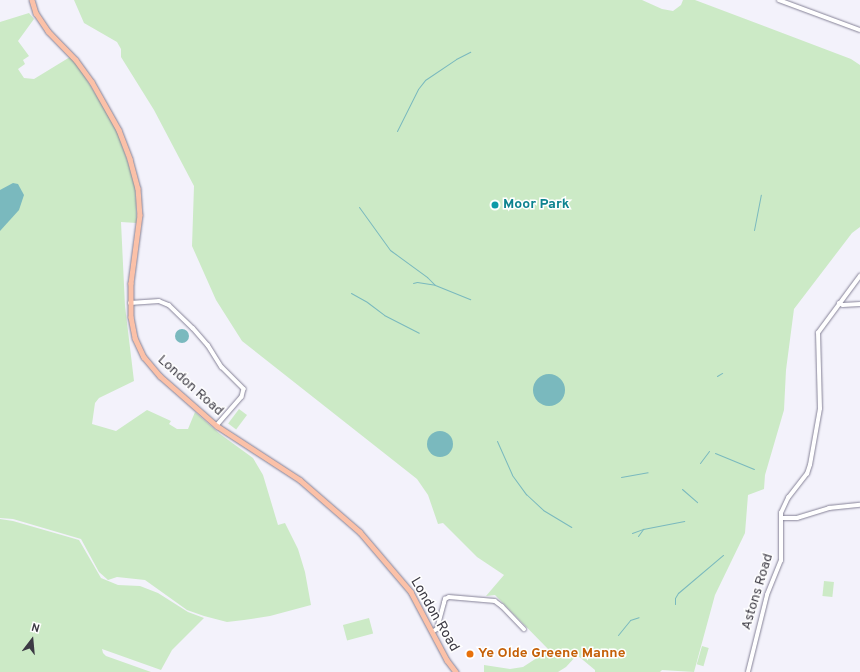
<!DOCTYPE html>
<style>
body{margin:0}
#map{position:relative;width:860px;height:672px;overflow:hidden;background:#f3f2fb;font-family:Overpass,sans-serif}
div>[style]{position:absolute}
.green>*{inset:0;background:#cceac6;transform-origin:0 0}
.water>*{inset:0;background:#7ab9be}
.round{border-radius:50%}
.stream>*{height:1px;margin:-0.5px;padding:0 0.5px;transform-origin:0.5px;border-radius:0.5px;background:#7ab9be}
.roads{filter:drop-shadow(0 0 1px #858297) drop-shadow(0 0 1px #858297)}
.minor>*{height:3.5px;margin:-1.75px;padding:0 1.75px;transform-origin:1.75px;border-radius:1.75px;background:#fff}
.major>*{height:4.5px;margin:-2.25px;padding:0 2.25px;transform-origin:2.25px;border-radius:2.25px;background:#fbc1a8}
.dots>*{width:11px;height:11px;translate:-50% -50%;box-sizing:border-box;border:2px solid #fff;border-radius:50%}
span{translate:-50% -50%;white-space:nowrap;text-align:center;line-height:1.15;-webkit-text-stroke:3px #fff;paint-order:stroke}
.culture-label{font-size:14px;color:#0d838f;font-weight:700}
.left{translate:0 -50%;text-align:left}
.street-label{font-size:14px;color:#3c3a44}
.food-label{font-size:14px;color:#c56008;font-weight:700}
.north{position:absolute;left:12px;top:620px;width:40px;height:40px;-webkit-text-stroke:3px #fff;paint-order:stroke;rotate:16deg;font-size:11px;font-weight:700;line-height:16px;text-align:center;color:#3c3a44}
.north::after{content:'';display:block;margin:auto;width:14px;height:18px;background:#3c3a44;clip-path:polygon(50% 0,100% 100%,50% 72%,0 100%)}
</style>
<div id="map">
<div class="green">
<i style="clip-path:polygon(74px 0,642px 0,662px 9px,673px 11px,681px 5px,683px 0,695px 0,851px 59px,860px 65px,860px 227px,852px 233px,794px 309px,786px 370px,784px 410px,765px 475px,764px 489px,748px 495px,745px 533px,715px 595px,694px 672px,662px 670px,660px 672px,595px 672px,595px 670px,577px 655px,566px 667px,558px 672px,484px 672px,484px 665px,510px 669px,523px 667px,549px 650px,495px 595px,486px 596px,504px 575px,477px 557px,443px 523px,438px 524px,428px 495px,417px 479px,242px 341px,216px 300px,192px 246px,194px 186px,154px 110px,121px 57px,121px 49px,117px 42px,84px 23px)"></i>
<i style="clip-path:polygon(29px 13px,34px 19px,18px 41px,29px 56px,23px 60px,25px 64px,18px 69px,24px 78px,34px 79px,70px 57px,79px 67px,113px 123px,120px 139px,135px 184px,137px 223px,121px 222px,125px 306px,134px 381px,99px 398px,95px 403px,92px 424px,116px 431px,147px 410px,171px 421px,169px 424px,177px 429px,188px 429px,195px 412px,220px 434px,253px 458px,263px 475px,278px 525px,285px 523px,298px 549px,305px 572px,311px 605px,270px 616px,244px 620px,227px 622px,204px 616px,187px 610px,145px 580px,117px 577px,108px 580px,99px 572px,81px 539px,13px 519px,0 518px,0 22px)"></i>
<i style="left:239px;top:409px;width:10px;height:18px;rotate:37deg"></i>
<i style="clip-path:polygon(0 519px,13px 521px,79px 540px,101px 578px,118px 585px,140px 586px,158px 593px,188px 612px,204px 618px,172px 650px,161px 670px,102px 649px,103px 653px,106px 656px,151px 672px,0 672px)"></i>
<i style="left:824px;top:581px;width:10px;height:15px;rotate:6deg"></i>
<i style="left:369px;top:618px;width:16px;height:27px;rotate:75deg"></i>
<i style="left:702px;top:646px;width:7px;height:19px;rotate:16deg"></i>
</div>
<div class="water">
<i style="clip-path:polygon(13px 183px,18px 184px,24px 195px,19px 210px,0 231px,0 190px)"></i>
<i class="round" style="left:175px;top:329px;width:14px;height:14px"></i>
<i class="round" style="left:533px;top:374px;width:32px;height:32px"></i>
<i class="round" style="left:427px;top:431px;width:26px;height:26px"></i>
</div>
<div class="stream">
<i style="left:397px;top:131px;width:47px;rotate:-63.4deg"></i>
<i style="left:418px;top:89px;width:11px;rotate:-52deg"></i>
<i style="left:425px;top:80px;width:37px;rotate:-34deg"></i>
<i style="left:456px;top:59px;width:16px;rotate:-27deg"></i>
<i style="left:359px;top:207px;width:53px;rotate:54.2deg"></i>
<i style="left:390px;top:250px;width:46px;rotate:36.1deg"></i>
<i style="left:427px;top:277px;width:11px;rotate:45deg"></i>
<i style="left:754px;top:230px;width:36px;rotate:-79deg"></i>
<i style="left:413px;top:283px;width:4px;rotate:-14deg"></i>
<i style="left:417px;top:282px;width:18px;rotate:9deg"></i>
<i style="left:435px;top:285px;width:38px;rotate:22deg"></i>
<i style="left:351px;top:293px;width:18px;rotate:29deg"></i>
<i style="left:367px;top:302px;width:21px;rotate:37deg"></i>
<i style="left:384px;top:315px;width:39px;rotate:27deg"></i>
<i style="left:717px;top:376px;width:6px;rotate:-31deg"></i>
<i style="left:497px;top:441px;width:37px;rotate:66deg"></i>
<i style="left:512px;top:475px;width:24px;rotate:54deg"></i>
<i style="left:526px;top:494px;width:23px;rotate:43deg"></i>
<i style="left:543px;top:510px;width:33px;rotate:31deg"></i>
<i style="left:715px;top:453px;width:42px;rotate:22.3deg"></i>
<i style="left:700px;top:463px;width:15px;rotate:-53deg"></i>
<i style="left:621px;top:477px;width:27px;rotate:-10deg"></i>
<i style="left:682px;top:489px;width:20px;rotate:41deg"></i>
<i style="left:632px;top:533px;width:12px;rotate:-20deg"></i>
<i style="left:638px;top:536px;width:9px;rotate:-54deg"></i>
<i style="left:643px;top:529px;width:42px;rotate:-11deg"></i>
<i style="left:675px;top:604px;width:6px;rotate:-90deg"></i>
<i style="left:675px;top:598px;width:6px;rotate:-59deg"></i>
<i style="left:678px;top:593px;width:59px;rotate:-40.2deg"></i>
<i style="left:618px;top:635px;width:19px;rotate:-51deg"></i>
<i style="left:630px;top:620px;width:9px;rotate:-18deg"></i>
</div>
<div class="roads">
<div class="minor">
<i style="left:779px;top:0;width:86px;rotate:20.3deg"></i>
<i style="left:130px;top:303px;width:29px;rotate:-4deg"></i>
<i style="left:159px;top:301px;width:11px;rotate:22deg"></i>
<i style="left:169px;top:305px;width:33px;rotate:44deg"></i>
<i style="left:193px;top:328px;width:23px;rotate:49deg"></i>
<i style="left:208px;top:345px;width:26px;rotate:58deg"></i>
<i style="left:222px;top:367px;width:31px;rotate:45deg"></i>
<i style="left:244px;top:389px;width:8px;rotate:104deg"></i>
<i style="left:242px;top:397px;width:38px;rotate:131deg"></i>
<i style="left:839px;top:303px;width:4px;rotate:27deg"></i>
<i style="left:843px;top:305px;width:17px;rotate:-3deg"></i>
<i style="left:781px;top:518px;width:16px"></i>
<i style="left:797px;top:518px;width:34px;rotate:-17deg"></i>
<i style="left:829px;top:508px;width:31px;rotate:-6deg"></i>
<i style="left:432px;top:632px;width:6px;rotate:-31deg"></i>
<i style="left:437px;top:629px;width:27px;rotate:-75deg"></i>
<i style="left:444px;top:603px;width:4px;rotate:-76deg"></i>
<i style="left:445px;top:599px;width:4px;rotate:-27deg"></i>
<i style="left:449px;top:597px;width:46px;rotate:5deg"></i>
<i style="left:495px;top:601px;width:9px;rotate:36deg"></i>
<i style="left:502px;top:606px;width:32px;rotate:46deg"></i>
<i style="left:748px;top:672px;width:79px;rotate:-76.1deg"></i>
<i style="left:767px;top:595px;width:37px;rotate:-68deg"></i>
<i style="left:781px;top:561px;width:48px;rotate:-90deg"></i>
<i style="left:781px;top:513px;width:17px;rotate:-65deg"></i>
<i style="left:788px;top:498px;width:31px;rotate:-52deg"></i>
<i style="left:807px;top:474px;width:9px;rotate:-72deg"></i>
<i style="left:810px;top:465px;width:57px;rotate:-79.9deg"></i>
<i style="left:820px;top:409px;width:76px;rotate:-91.5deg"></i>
<i style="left:818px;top:333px;width:71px;rotate:-53.6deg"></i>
</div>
<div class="major">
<i style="left:32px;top:0;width:14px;rotate:73deg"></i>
<i style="left:36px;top:13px;width:22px;rotate:56deg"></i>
<i style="left:48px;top:31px;width:40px;rotate:46deg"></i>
<i style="left:76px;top:60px;width:27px;rotate:54deg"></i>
<i style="left:92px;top:82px;width:55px;rotate:60.6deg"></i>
<i style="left:119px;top:130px;width:31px;rotate:69deg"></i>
<i style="left:130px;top:159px;width:30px;rotate:75deg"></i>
<i style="left:138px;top:188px;width:27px;rotate:86deg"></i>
<i style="left:140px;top:215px;width:69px;rotate:97.5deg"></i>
<i style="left:131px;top:283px;width:34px;rotate:90deg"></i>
<i style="left:131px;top:317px;width:21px;rotate:79deg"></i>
<i style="left:135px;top:338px;width:21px;rotate:65deg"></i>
<i style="left:144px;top:357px;width:25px;rotate:50deg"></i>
<i style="left:160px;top:376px;width:76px;rotate:41.3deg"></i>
<i style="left:217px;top:426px;width:99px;rotate:33deg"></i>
<i style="left:300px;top:480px;width:79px;rotate:40.9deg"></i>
<i style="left:360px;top:532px;width:79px;rotate:49.6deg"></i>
<i style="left:411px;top:592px;width:77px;rotate:62.1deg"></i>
<i style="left:447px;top:660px;width:15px;rotate:53deg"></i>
</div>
</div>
<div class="dots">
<i style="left:495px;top:205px;background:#0f9aa8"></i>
<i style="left:470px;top:654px;background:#e8710a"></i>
</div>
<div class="culture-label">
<span class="left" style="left:503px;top:205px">Moor Park</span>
</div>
<div class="street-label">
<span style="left:190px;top:386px;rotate:42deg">London Road</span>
<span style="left:758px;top:592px;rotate:-73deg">Astons Road</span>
<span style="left:434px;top:615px;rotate:60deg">London Road</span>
</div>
<div class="food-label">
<span class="left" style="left:478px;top:654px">Ye Olde Greene Manne</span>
</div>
<div class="north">N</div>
</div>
